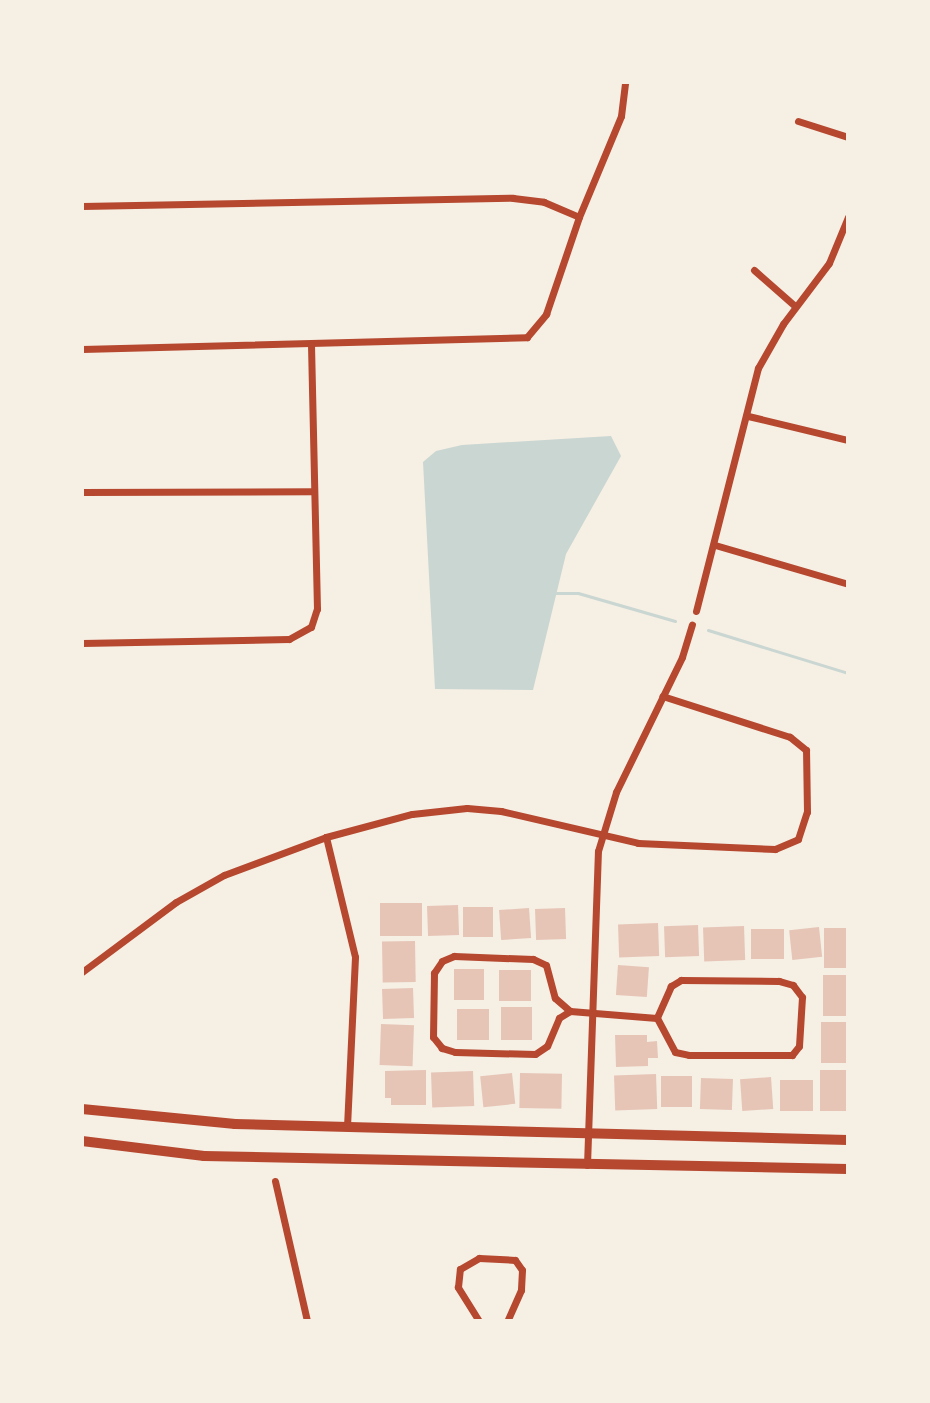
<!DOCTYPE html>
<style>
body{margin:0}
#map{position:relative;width:930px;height:1403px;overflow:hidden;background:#f6efe4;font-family:Helvetica,sans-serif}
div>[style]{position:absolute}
.water>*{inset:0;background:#c9d6d2}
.stream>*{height:3px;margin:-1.5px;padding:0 1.5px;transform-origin:1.5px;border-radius:1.5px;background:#c9d6d2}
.building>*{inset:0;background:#e6c5b7;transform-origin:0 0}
.minor>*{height:7px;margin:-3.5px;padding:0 3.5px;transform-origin:3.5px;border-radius:3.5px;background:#b5482f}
.secondary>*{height:10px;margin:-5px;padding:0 5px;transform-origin:5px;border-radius:5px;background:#b5482f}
span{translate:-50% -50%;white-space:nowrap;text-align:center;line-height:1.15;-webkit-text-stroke:6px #f6efe4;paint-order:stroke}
.frame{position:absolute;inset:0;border:84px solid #f6efe4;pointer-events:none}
</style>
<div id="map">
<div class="water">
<i style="clip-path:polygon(611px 436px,621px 456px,566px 554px,533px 690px,435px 689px,423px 462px,436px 451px,462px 445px)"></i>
</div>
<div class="stream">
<i style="left:554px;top:593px;width:24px"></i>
<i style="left:578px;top:593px;width:101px;rotate:16.1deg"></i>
<i style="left:708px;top:630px;width:146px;rotate:17.1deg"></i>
</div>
<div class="building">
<i style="left:380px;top:903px;width:42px;height:33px"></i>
<i style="left:458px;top:905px;width:30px;height:31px;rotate:88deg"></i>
<i style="left:463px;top:907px;width:30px;height:30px"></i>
<i style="left:529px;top:908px;width:30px;height:30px;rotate:86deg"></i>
<i style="left:565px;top:908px;width:31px;height:30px;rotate:88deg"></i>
<i style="left:658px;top:923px;width:33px;height:40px;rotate:88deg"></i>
<i style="left:698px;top:925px;width:31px;height:34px;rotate:88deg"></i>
<i style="left:744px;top:926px;width:34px;height:41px;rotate:88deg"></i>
<i style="left:819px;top:927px;width:30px;height:30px;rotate:84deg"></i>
<i style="left:848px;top:928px;width:40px;height:24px;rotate:90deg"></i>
<i style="left:751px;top:929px;width:33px;height:30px"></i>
<i style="left:415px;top:941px;width:41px;height:33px;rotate:89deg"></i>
<i style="left:618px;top:965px;width:31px;height:30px;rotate:4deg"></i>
<i style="left:454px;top:969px;width:30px;height:31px"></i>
<i style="left:499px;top:970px;width:32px;height:31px"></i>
<i style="left:823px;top:975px;width:25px;height:41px"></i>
<i style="left:413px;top:988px;width:30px;height:31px;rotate:88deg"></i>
<i style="left:532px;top:1007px;width:33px;height:31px;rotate:90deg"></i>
<i style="left:489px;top:1009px;width:31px;height:32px;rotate:90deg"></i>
<i style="left:848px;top:1022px;width:41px;height:27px;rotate:90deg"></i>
<i style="left:381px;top:1024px;width:33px;height:41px;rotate:2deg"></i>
<i style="clip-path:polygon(615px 1035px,647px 1035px,647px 1042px,657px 1041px,658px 1058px,648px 1058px,648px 1066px,616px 1067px)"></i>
<i style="clip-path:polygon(426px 1070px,426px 1105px,391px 1105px,391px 1098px,385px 1098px,385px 1071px)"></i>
<i style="left:820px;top:1070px;width:28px;height:41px"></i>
<i style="left:473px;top:1071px;width:35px;height:42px;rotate:88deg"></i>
<i style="left:512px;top:1073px;width:31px;height:32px;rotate:84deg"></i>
<i style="left:520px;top:1073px;width:42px;height:35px;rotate:1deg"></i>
<i style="left:656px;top:1074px;width:35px;height:42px;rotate:88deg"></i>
<i style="left:661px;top:1076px;width:31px;height:31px"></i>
<i style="left:771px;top:1077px;width:32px;height:31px;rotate:86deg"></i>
<i style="left:701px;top:1078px;width:32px;height:31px;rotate:2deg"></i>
<i style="left:780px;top:1080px;width:33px;height:31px"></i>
</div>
<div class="minor">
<i style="left:798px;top:121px;width:52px;rotate:17.7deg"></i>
<i style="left:82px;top:206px;width:431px;rotate:-1.1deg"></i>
<i style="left:513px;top:198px;width:31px;rotate:7deg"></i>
<i style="left:544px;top:202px;width:38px;rotate:23deg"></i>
<i style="left:754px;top:270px;width:55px;rotate:41.3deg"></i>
<i style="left:82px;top:349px;width:445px;rotate:-1.5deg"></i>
<i style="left:527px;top:337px;width:30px;rotate:-50deg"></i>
<i style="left:546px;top:314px;width:102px;rotate:-71.2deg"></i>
<i style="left:579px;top:217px;width:109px;rotate:-67.4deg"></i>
<i style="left:621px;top:116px;width:34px;rotate:-83deg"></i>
<i style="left:748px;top:416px;width:103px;rotate:13.5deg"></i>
<i style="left:82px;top:492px;width:232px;rotate:-0.2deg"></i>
<i style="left:715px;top:545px;width:139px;rotate:16.3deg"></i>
<i style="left:696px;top:611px;width:251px;rotate:-75.7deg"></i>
<i style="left:758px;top:368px;width:51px;rotate:-60.4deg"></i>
<i style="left:783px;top:324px;width:76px;rotate:-53deg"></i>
<i style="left:829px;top:263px;width:50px;rotate:-67.6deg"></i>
<i style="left:82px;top:643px;width:207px;rotate:-1.1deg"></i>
<i style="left:289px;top:639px;width:25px;rotate:-29deg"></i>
<i style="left:311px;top:627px;width:19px;rotate:-72deg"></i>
<i style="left:317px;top:609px;width:264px;rotate:-91.3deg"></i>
<i style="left:326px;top:837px;width:123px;rotate:76.4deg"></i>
<i style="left:355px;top:957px;width:170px;rotate:92.7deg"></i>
<i style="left:82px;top:972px;width:117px;rotate:-36.7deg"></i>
<i style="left:176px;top:902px;width:55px;rotate:-29.4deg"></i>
<i style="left:224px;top:875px;width:109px;rotate:-20.4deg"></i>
<i style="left:326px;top:837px;width:89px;rotate:-15deg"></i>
<i style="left:412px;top:814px;width:55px;rotate:-6.2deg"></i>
<i style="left:467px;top:808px;width:34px;rotate:5deg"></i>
<i style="left:501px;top:811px;width:141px;rotate:13.1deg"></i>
<i style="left:638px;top:843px;width:137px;rotate:2.5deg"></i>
<i style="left:775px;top:849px;width:25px;rotate:-23deg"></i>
<i style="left:798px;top:839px;width:28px;rotate:-72deg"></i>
<i style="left:807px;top:812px;width:62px;rotate:-90.9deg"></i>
<i style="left:806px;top:750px;width:21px;rotate:-141deg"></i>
<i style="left:790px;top:737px;width:134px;rotate:-162.2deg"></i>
<i style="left:570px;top:1011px;width:13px;rotate:148deg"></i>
<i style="left:559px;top:1018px;width:30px;rotate:113deg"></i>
<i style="left:547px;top:1046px;width:14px;rotate:146deg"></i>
<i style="left:535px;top:1054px;width:80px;rotate:-178.6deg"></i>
<i style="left:455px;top:1052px;width:14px;rotate:-163deg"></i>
<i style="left:442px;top:1048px;width:14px;rotate:-129deg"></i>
<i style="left:433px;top:1037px;width:64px;rotate:-89.1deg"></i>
<i style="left:434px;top:973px;width:14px;rotate:-56deg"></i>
<i style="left:442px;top:961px;width:13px;rotate:-23deg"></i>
<i style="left:454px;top:956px;width:79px;rotate:2.2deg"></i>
<i style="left:533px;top:959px;width:14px;rotate:25deg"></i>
<i style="left:546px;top:965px;width:34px;rotate:75deg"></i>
<i style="left:555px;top:998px;width:20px;rotate:41deg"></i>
<i style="left:570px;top:1011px;width:87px;rotate:4.6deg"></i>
<i style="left:657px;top:1018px;width:38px;rotate:62deg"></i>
<i style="left:675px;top:1052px;width:14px;rotate:12deg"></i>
<i style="left:689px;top:1055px;width:103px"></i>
<i style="left:792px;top:1055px;width:11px;rotate:-52deg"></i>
<i style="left:799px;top:1046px;width:49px;rotate:-86.5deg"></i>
<i style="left:802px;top:997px;width:15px;rotate:-127deg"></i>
<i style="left:793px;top:985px;width:15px;rotate:-164deg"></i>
<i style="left:779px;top:981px;width:98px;rotate:-179.4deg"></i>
<i style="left:681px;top:980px;width:12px;rotate:149deg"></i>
<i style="left:671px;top:986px;width:35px;rotate:114deg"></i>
<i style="left:587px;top:1165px;width:314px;rotate:-88deg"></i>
<i style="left:598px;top:851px;width:62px;rotate:-73deg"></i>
<i style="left:616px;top:792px;width:150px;rotate:-63.9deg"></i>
<i style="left:682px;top:657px;width:34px;rotate:-73deg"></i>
<i style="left:275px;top:1181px;width:144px;rotate:77.1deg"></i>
<i style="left:479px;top:1321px;width:40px;rotate:-122deg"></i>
<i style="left:458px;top:1287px;width:18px;rotate:-84deg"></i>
<i style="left:460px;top:1269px;width:22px;rotate:-30deg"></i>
<i style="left:479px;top:1258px;width:36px;rotate:3deg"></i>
<i style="left:515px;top:1260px;width:12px;rotate:55deg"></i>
<i style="left:522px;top:1270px;width:20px;rotate:93deg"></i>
<i style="left:521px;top:1290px;width:34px;rotate:114deg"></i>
</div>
<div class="secondary">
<i style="left:82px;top:1109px;width:154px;rotate:5.6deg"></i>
<i style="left:235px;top:1124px;width:613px;rotate:1.5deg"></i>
<i style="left:82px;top:1141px;width:123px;rotate:7deg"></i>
<i style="left:204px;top:1156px;width:644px;rotate:1.16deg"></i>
</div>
<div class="frame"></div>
</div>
